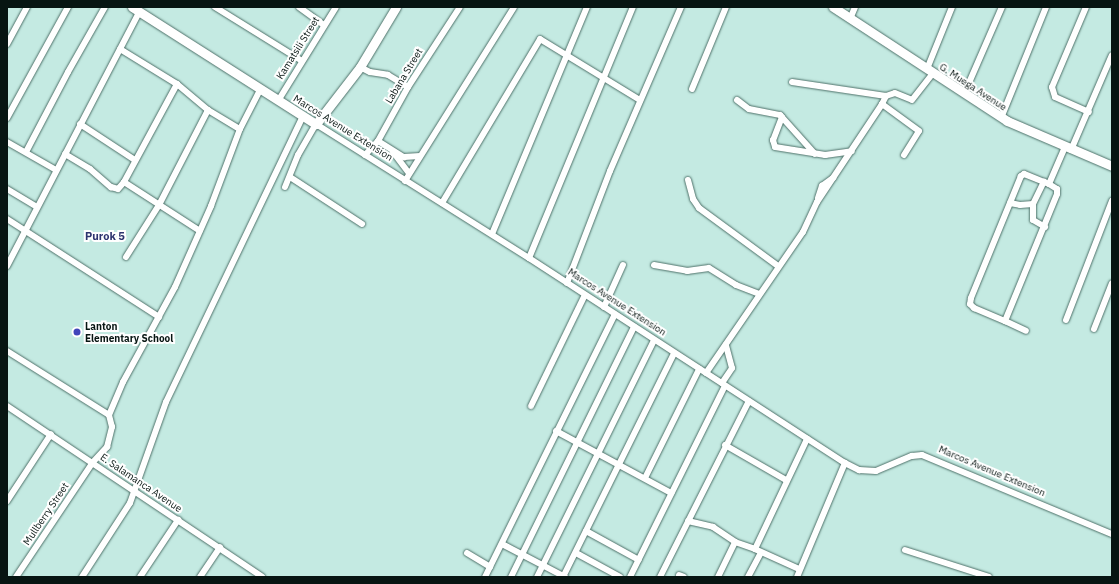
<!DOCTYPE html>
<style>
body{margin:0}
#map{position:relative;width:1119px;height:584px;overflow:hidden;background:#c4eae2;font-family:"IBM Plex Sans",sans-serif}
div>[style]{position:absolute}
.roads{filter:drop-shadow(0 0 1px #4e7169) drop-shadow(0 0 1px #4e7169)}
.street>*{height:6px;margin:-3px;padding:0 3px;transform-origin:3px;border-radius:3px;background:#fff}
.secondary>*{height:9px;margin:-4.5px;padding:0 4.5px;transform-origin:4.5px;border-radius:4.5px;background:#fff}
.dots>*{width:11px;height:11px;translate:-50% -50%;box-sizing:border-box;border:2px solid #fff;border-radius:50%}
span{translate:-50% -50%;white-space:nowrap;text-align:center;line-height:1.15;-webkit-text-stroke:4px #fff;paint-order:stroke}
.street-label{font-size:10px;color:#071512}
.poi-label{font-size:10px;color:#071512;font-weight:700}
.left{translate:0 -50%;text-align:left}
.neighbourhood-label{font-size:11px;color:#2e346f;font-weight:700}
.frame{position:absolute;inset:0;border:8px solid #071512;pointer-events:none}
</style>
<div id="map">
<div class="roads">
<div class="street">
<i style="left:215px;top:7px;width:102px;rotate:31.8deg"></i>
<i style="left:299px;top:7px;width:31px;rotate:36deg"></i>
<i style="left:1086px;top:7px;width:87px;rotate:113deg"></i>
<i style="left:1052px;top:87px;width:10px;rotate:73deg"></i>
<i style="left:1055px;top:97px;width:37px;rotate:24deg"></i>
<i style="left:850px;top:19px;width:13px;rotate:-67deg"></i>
<i style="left:7px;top:44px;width:42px;rotate:-61.6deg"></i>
<i style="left:120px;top:49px;width:67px;rotate:31.6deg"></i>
<i style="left:177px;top:84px;width:40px;rotate:40deg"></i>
<i style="left:360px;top:67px;width:11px;rotate:27deg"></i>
<i style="left:370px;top:72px;width:18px;rotate:9deg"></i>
<i style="left:388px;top:75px;width:23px;rotate:31deg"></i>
<i style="left:927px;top:69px;width:67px;rotate:-68deg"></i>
<i style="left:792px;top:82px;width:95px;rotate:8.5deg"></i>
<i style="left:177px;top:84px;width:111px;rotate:118.4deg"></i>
<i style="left:124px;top:182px;width:90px;rotate:32.8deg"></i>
<i style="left:692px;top:89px;width:89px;rotate:-67.5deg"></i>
<i style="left:965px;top:92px;width:93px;rotate:-66.5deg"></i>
<i style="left:737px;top:100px;width:15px;rotate:37deg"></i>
<i style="left:749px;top:109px;width:32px;rotate:11deg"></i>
<i style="left:780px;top:115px;width:52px;rotate:48.1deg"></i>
<i style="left:278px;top:101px;width:110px;rotate:-58.3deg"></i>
<i style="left:782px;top:117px;width:25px;rotate:111deg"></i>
<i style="left:773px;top:140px;width:7px;rotate:74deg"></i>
<i style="left:775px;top:147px;width:51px;rotate:9.1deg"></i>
<i style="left:825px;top:155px;width:27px;rotate:-8deg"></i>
<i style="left:7px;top:118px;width:127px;rotate:-61.2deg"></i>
<i style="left:1001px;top:118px;width:120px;rotate:-67.9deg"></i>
<i style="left:80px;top:124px;width:66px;rotate:33.2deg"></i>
<i style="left:378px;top:141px;width:31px;rotate:32deg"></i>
<i style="left:404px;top:157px;width:16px;rotate:-4deg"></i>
<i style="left:7px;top:142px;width:56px;rotate:29.7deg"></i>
<i style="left:1071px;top:150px;width:103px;rotate:-66.7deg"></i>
<i style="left:26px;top:152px;width:90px;rotate:-62.3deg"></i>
<i style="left:68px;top:72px;width:75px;rotate:-60.4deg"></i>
<i style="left:393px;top:152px;width:26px;rotate:53deg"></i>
<i style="left:65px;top:154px;width:29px;rotate:31deg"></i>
<i style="left:90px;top:169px;width:28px;rotate:41deg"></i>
<i style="left:111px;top:187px;width:7px;rotate:16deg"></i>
<i style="left:118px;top:189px;width:9px;rotate:-49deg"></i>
<i style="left:365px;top:155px;width:19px;rotate:-47deg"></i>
<i style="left:378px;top:141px;width:62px;rotate:-60.9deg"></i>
<i style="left:408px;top:87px;width:95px;rotate:-57deg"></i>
<i style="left:904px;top:155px;width:28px;rotate:-58deg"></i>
<i style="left:919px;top:131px;width:46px;rotate:-143.9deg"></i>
<i style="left:882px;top:104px;width:9px;rotate:-63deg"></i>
<i style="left:886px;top:96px;width:9px;rotate:-18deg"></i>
<i style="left:895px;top:93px;width:18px;rotate:22deg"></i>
<i style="left:912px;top:100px;width:33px;rotate:-52deg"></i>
<i style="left:290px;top:177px;width:86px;rotate:33.1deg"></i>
<i style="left:688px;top:180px;width:20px;rotate:75deg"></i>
<i style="left:693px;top:199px;width:11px;rotate:56deg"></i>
<i style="left:699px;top:208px;width:98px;rotate:36.3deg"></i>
<i style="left:405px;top:181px;width:205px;rotate:-57.9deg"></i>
<i style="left:1049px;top:184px;width:27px;rotate:-158deg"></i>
<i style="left:1024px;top:174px;width:4px;rotate:146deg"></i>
<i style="left:1021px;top:176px;width:132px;rotate:112.3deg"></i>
<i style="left:971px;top:298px;width:6px;rotate:99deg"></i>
<i style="left:970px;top:304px;width:6px;rotate:45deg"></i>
<i style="left:974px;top:308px;width:34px;rotate:23deg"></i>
<i style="left:1005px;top:321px;width:137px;rotate:-67.7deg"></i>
<i style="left:1057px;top:194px;width:5px;rotate:-90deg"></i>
<i style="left:1057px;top:189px;width:9px;rotate:-148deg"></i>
<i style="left:1049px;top:184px;width:40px;rotate:-66.6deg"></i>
<i style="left:285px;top:187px;width:35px;rotate:-68deg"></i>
<i style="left:298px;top:155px;width:36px;rotate:-60deg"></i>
<i style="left:316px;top:124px;width:252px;rotate:32.2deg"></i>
<i style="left:529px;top:258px;width:377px;rotate:33deg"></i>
<i style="left:845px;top:463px;width:16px;rotate:27deg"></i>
<i style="left:859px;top:470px;width:17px;rotate:3deg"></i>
<i style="left:876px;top:471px;width:39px;rotate:-23deg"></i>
<i style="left:912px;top:456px;width:10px;rotate:-6deg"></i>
<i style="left:922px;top:455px;width:206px;rotate:22.6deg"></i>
<i style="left:7px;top:189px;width:35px;rotate:31deg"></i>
<i style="left:818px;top:198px;width:13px;rotate:-72deg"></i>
<i style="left:822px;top:186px;width:14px;rotate:-36deg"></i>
<i style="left:442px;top:203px;width:191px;rotate:-59.1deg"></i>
<i style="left:540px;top:39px;width:117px;rotate:31.4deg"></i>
<i style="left:1010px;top:203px;width:10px;rotate:11deg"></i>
<i style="left:1020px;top:205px;width:13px;rotate:-4deg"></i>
<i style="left:1033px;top:204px;width:16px;rotate:90deg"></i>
<i style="left:1033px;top:220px;width:14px;rotate:30deg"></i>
<i style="left:1033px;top:204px;width:25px;rotate:-64deg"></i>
<i style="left:7px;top:219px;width:181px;rotate:32.8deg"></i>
<i style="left:492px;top:234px;width:246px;rotate:-67.3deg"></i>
<i style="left:126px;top:257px;width:62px;rotate:-57.6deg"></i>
<i style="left:159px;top:205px;width:107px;rotate:-62.7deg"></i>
<i style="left:208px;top:110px;width:37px;rotate:31deg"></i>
<i style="left:529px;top:258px;width:272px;rotate:-67.5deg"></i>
<i style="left:654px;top:265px;width:34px;rotate:10deg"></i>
<i style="left:687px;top:271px;width:22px;rotate:-8deg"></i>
<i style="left:709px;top:268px;width:32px;rotate:32deg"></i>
<i style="left:736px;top:285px;width:25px;rotate:21deg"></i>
<i style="left:7px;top:266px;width:286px;rotate:-62.5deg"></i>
<i style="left:567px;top:283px;width:120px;rotate:-69deg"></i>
<i style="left:610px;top:171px;width:179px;rotate:-66.6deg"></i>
<i style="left:604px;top:307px;width:46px;rotate:-65.7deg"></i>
<i style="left:1066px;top:320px;width:128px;rotate:-68.9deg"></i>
<i style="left:1005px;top:321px;width:23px;rotate:25deg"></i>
<i style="left:1094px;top:329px;width:49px;rotate:-68.6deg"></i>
<i style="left:7px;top:351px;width:120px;rotate:32.1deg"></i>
<i style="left:706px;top:373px;width:171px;rotate:-55.5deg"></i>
<i style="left:803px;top:232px;width:33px;rotate:-65deg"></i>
<i style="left:817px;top:202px;width:118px;rotate:-56.4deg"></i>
<i style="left:722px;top:383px;width:18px;rotate:-56deg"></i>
<i style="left:732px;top:368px;width:24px;rotate:-105deg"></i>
<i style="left:7px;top:406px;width:307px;rotate:33.8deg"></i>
<i style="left:531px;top:406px;width:123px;rotate:-64.1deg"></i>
<i style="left:556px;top:431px;width:131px;rotate:28.3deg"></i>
<i style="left:725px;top:445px;width:70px;rotate:29.8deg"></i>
<i style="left:645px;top:478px;width:122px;rotate:-63.6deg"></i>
<i style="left:7px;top:501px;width:80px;rotate:-56.7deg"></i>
<i style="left:688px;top:521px;width:26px;rotate:13deg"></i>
<i style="left:713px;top:527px;width:27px;rotate:34deg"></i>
<i style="left:586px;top:531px;width:60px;rotate:28.7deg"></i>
<i style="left:502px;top:544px;width:71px;rotate:27.6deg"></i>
<i style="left:905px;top:550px;width:88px;rotate:17.8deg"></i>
<i style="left:467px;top:553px;width:27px;rotate:31deg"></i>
<i style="left:576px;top:553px;width:50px;rotate:28.6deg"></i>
<i style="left:799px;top:569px;width:48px;rotate:-155.6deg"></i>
<i style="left:755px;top:549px;width:122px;rotate:-64.7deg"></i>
<i style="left:679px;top:575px;width:5px;rotate:22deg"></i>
<i style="left:16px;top:577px;width:138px;rotate:-56.2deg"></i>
<i style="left:93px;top:462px;width:21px;rotate:-47deg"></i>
<i style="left:107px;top:447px;width:21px;rotate:-76deg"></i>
<i style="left:112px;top:427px;width:12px;rotate:-104deg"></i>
<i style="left:109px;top:415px;width:36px;rotate:-67deg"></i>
<i style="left:123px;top:382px;width:108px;rotate:-61.3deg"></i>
<i style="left:175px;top:287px;width:89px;rotate:-66deg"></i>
<i style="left:211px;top:206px;width:82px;rotate:-69.4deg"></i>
<i style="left:240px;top:129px;width:44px;rotate:-62.9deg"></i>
<i style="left:82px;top:577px;width:88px;rotate:-57deg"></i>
<i style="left:130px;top:503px;width:107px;rotate:-70.4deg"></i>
<i style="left:166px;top:402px;width:317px;rotate:-64.4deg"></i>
<i style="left:140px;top:577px;width:69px;rotate:-56.3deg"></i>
<i style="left:200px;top:577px;width:36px;rotate:-56deg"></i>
<i style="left:485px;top:577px;width:293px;rotate:-63.7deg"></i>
<i style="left:511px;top:577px;width:279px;rotate:-63.8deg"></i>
<i style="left:537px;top:577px;width:264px;rotate:-63.7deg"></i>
<i style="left:563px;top:577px;width:250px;rotate:-63.6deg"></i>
<i style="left:630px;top:577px;width:213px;rotate:-63.6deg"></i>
<i style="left:660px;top:577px;width:197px;rotate:-63.2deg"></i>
<i style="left:718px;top:577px;width:39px;rotate:-64deg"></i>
<i style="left:735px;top:542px;width:21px;rotate:19deg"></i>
<i style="left:748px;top:577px;width:27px;rotate:-62deg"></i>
<i style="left:797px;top:577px;width:124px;rotate:-67.2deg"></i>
</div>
<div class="secondary">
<i style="left:132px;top:7px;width:218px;rotate:32.5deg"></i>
<i style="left:316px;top:124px;width:72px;rotate:-52.3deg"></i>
<i style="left:360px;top:67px;width:70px;rotate:-59deg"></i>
<i style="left:833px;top:7px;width:208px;rotate:33.2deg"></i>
<i style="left:1007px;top:121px;width:114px;rotate:23.2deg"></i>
</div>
</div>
<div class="dots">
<i style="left:77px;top:332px;background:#4145ba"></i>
</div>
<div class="street-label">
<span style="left:298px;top:48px;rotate:-58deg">Kamatsili Street</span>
<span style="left:404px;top:76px;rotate:-59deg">Labana Street</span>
<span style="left:973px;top:87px;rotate:33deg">G. Muega Avenue</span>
<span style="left:343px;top:128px;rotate:32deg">Marcos Avenue Extension</span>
<span style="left:617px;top:302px;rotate:33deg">Marcos Avenue Extension</span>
<span style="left:992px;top:471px;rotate:23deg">Marcos Avenue Extension</span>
<span style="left:141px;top:483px;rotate:34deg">E. Salamanca Avenue</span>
<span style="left:46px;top:514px;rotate:-56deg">Mullberry Street</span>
</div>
<div class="poi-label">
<span class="left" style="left:85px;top:332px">Lanton<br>Elementary School</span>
</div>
<div class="neighbourhood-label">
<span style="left:105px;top:236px">Purok 5</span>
</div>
<div class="frame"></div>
</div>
